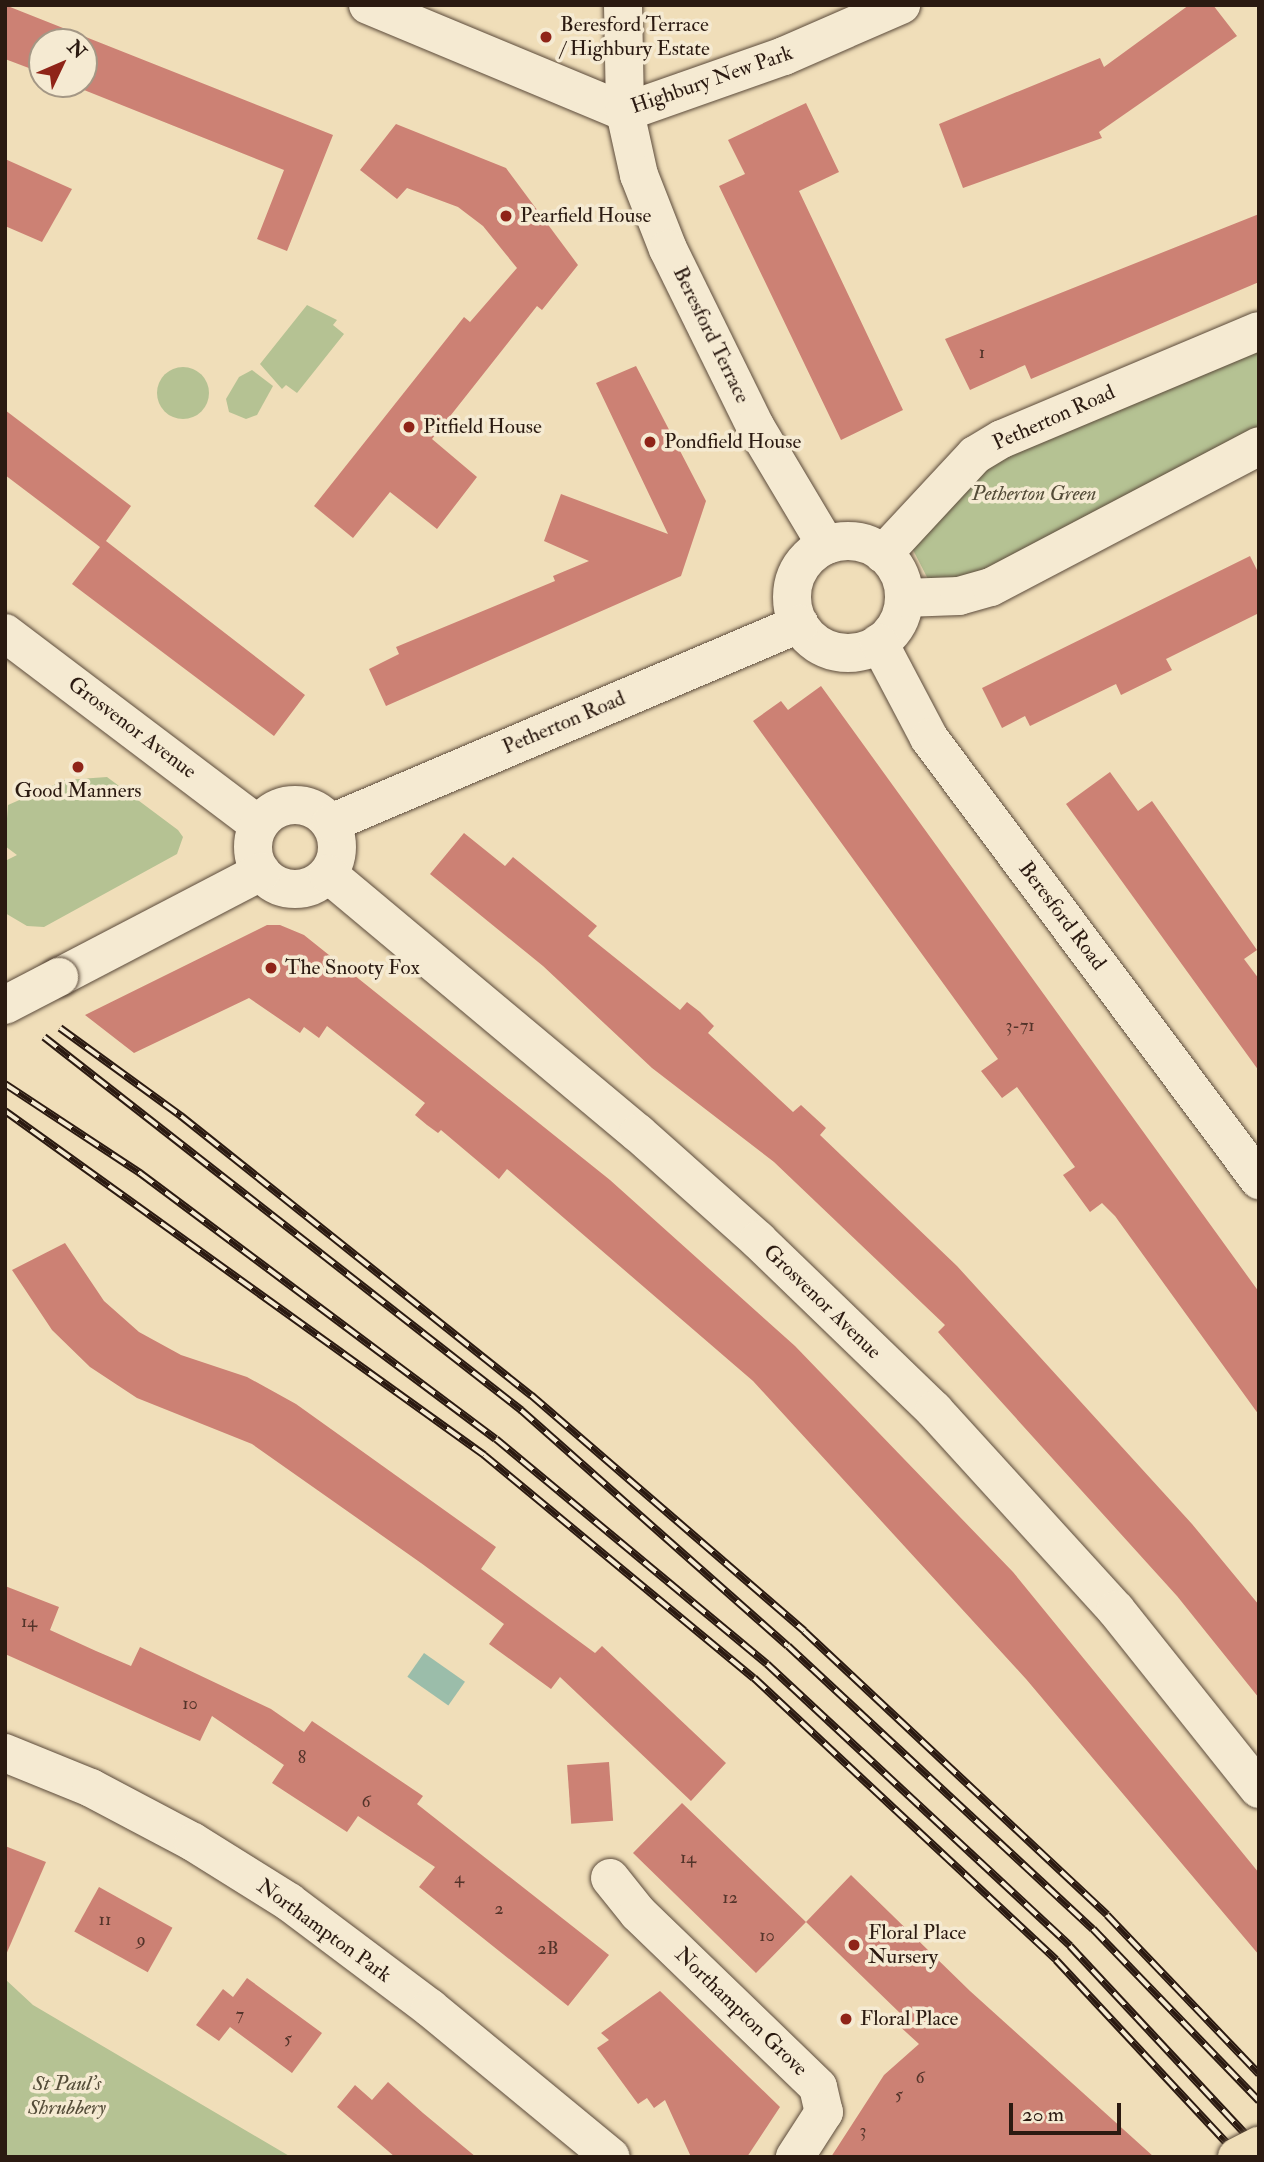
<!DOCTYPE html>
<style>
body{margin:0}
#map{position:relative;width:1264px;height:2162px;overflow:hidden;background:#f0deb9;font-family:"IM FELL Double Pica",serif}
div>[style]{position:absolute}
.green>*{inset:0;background:#b5c293}
.round{border-radius:50%}
.water>*{inset:0;background:#9bbdaa;transform-origin:0 0}
.building>*{inset:0;background:#cc8174;transform-origin:0 0}
.roads{filter:drop-shadow(0 0 2px #5c4b3b) drop-shadow(0 0 2px #5c4b3b)}
.minor>*{height:38px;margin:-19px;padding:0 19px;transform-origin:19px;border-radius:19px;background:#f5ead2}
.minor>.ring{margin:-19px;padding:0;box-sizing:content-box;background:none;border:38px solid #f5ead2;border-radius:50%}
.rail>*{height:8px;margin-top:-4px;transform-origin:0;background:repeating-linear-gradient(90deg,#f5ead2 0 16px,#2b1a11 0 32px);box-sizing:border-box;border-block:2px solid #2b1a11}
.bridges{filter:drop-shadow(0 0 2px #5c4b3b) drop-shadow(0 0 2px #5c4b3b)}
.minor-bridge>*{height:38px;margin:-19px;padding:0 19px;transform-origin:19px;border-radius:19px;background:#f5ead2}
.major-bridge>*{height:38px;margin:-19px;padding:0 19px;transform-origin:19px;border-radius:19px;background:#f0deb9}
.dots>*{width:19px;height:19px;translate:-50% -50%;box-sizing:border-box;border:4px solid #f5ead2;border-radius:50%}
span{translate:-50% -50%;white-space:nowrap;text-align:center;line-height:1.15;-webkit-text-stroke:7px #f5ead2;paint-order:stroke}
.number-label{font-size:18px;color:#53342a}
.number-label span{-webkit-text-stroke-width:0}
.poi-label{font-size:21px;color:#2b1a11}
.left{translate:0 -50%;text-align:left}
.street-label{font-size:21px;color:#2b1a11}
.park-label{font-size:21px;color:#544c38;font-style:italic}
.frame{position:absolute;inset:0;border:7px solid #2b1a11;pointer-events:none}
.north{position:absolute;left:28px;top:28px;width:70px;height:70px;box-sizing:border-box;background:#f5ead2;border:2px solid #a49785;border-radius:50%;rotate:46deg;font-size:19px;font-weight:700;line-height:28px;text-align:center;color:#2b1a11}
.north::after{content:'';display:block;margin:auto;width:24px;height:32px;background:#8f2418;clip-path:polygon(50% 0,100% 100%,50% 72%,0 100%)}
.scale{position:absolute;left:1009px;top:2103px;width:112px;height:32px;box-sizing:border-box;border:4px solid #2b1a11;border-top:0;padding-left:9px;font-size:21px;line-height:24px;white-space:nowrap;color:#2b1a11;-webkit-text-stroke:5px #f5ead2;paint-order:stroke}
</style>
<div id="map">
<div class="green">
<i style="clip-path:polygon(307px 305px,337px 320px,333px 325px,344px 334px,297px 393px,286px 385px,282px 389px,260px 364px)"></i>
<i style="clip-path:polygon(1259px 345px,1259px 432px,989px 575px,929px 581px,912px 548px,983px 464px)"></i>
<i class="round" style="left:157px;top:367px;width:52px;height:52px"></i>
<i style="clip-path:polygon(252px 370px,273px 386px,257px 415px,246px 419px,229px 412px,226px 399px,239px 377px)"></i>
<i style="clip-path:polygon(107px 777px,178px 830px,183px 837px,177px 854px,44px 927px,27px 926px,5px 913px,5px 861px,17px 855px,5px 846px,8px 805px,65px 780px)"></i>
<i style="clip-path:polygon(5px 1979px,33px 2005px,291px 2157px,5px 2157px)"></i>
</div>
<div class="water">
<i style="left:424px;top:1653px;width:50px;height:29px;rotate:35deg"></i>
</div>
<div class="building">
<i style="clip-path:polygon(5px 5px,333px 135px,287px 251px,257px 239px,284px 170px,69px 84px,84px 84px,84px 42px,42px 42px,42px 73px,5px 59px)"></i>
<i style="clip-path:polygon(1189px 5px,1213px 5px,1237px 36px,1099px 132px,1102px 138px,963px 188px,939px 124px,1100px 58px,1104px 67px)"></i>
<i style="clip-path:polygon(806px 103px,839px 172px,799px 191px,903px 410px,841px 440px,719px 186px,745px 174px,728px 140px)"></i>
<i style="clip-path:polygon(396px 124px,506px 168px,578px 265px,542px 310px,537px 306px,432px 439px,477px 477px,437px 529px,390px 492px,353px 538px,314px 506px,464px 317px,470px 322px,517px 268px,483px 226px,458px 207px,407px 188px,397px 199px,360px 170px)"></i>
<i style="clip-path:polygon(5px 159px,72px 189px,42px 242px,5px 226px)"></i>
<i style="clip-path:polygon(1259px 214px,1259px 282px,1031px 379px,1025px 365px,970px 390px,945px 339px)"></i>
<i style="clip-path:polygon(636px 366px,706px 501px,681px 576px,386px 706px,369px 669px,399px 654px,396px 647px,555px 581px,553px 576px,589px 561px,544px 541px,561px 494px,668px 534px,596px 383px)"></i>
<i style="clip-path:polygon(5px 410px,131px 506px,106px 541px,305px 695px,274px 736px,72px 584px,100px 547px,5px 475px)"></i>
<i style="clip-path:polygon(1250px 556px,1259px 574px,1259px 613px,1166px 659px,1172px 670px,1121px 695px,1116px 684px,1030px 726px,1025px 716px,1002px 728px,982px 688px)"></i>
<i style="clip-path:polygon(821px 686px,1259px 1292px,1259px 1415px,1115px 1216px,1102px 1203px,1090px 1212px,1063px 1175px,1075px 1167px,1017px 1087px,1002px 1098px,981px 1071px,998px 1059px,753px 721px,781px 701px,788px 710px)"></i>
<i style="clip-path:polygon(1110px 772px,1138px 811px,1152px 801px,1257px 950px,1244px 959px,1259px 979px,1259px 1071px,1066px 804px)"></i>
<i style="clip-path:polygon(464px 833px,505px 866px,513px 857px,597px 926px,588px 936px,680px 1010px,687px 1002px,700px 1012px,714px 1026px,708px 1033px,793px 1112px,801px 1105px,826px 1128px,820px 1135px,957px 1266px,1192px 1524px,1259px 1605px,1259px 1698px,1177px 1596px,938px 1332px,945px 1325px,774px 1162px,652px 1068px,543px 966px,430px 874px)"></i>
<i style="clip-path:polygon(267px 925px,280px 925px,304px 935px,610px 1180px,795px 1346px,1013px 1572px,1259px 1873px,1259px 1955px,1026px 1679px,753px 1381px,507px 1169px,499px 1179px,441px 1130px,438px 1133px,427px 1125px,415px 1115px,425px 1103px,327px 1026px,319px 1038px,304px 1027px,300px 1033px,249px 998px,134px 1053px,85px 1015px)"></i>
<i style="clip-path:polygon(65px 1243px,104px 1301px,139px 1332px,181px 1355px,247px 1377px,296px 1404px,496px 1547px,481px 1569px,595px 1653px,602px 1646px,726px 1763px,691px 1801px,560px 1677px,551px 1689px,489px 1644px,504px 1624px,421px 1563px,252px 1444px,137px 1398px,90px 1367px,52px 1330px,12px 1270px)"></i>
<i style="clip-path:polygon(5px 1586px,59px 1607px,50px 1630px,96px 1651px,131px 1666px,140px 1647px,271px 1709px,304px 1732px,312px 1721px,423px 1796px,417px 1804px,609px 1955px,568px 2006px,419px 1887px,435px 1867px,358px 1816px,347px 1832px,272px 1783px,284px 1765px,212px 1716px,200px 1741px,5px 1654px)"></i>
<i style="left:609px;top:1762px;width:59px;height:42px;rotate:86deg"></i>
<i style="clip-path:polygon(682px 1803px,806px 1922px,851px 1875px,970px 1991px,1154px 2157px,831px 2157px,884px 2075px,919px 2044px,895px 2022px,902px 2015px,806px 1922px,756px 1973px,633px 1853px)"></i>
<i style="clip-path:polygon(5px 1846px,46px 1862px,5px 1957px)"></i>
<i style="left:99px;top:1887px;width:84px;height:51px;rotate:29deg"></i>
<i style="clip-path:polygon(247px 1978px,322px 2033px,292px 2073px,230px 2027px,219px 2041px,196px 2025px,223px 1989px,233px 1997px)"></i>
<i style="clip-path:polygon(660px 1991px,780px 2107px,747px 2157px,691px 2157px,665px 2100px,654px 2108px,647px 2098px,638px 2104px,597px 2048px,609px 2040px,601px 2033px)"></i>
<i style="clip-path:polygon(388px 2082px,423px 2113px,476px 2157px,395px 2157px,337px 2107px,355px 2085px,372px 2100px)"></i>
</div>
<div class="roads">
<div class="minor">
<i style="left:368px;top:5px;width:278px;rotate:22.6deg"></i>
<i style="left:625px;top:112px;width:169px;rotate:-19.4deg"></i>
<i style="left:784px;top:56px;width:128px;rotate:-23.6deg"></i>
<i style="left:623px;top:5px;width:107px;rotate:88.9deg"></i>
<i style="left:625px;top:112px;width:65px;rotate:77.5deg"></i>
<i style="left:639px;top:175px;width:79px;rotate:68.6deg"></i>
<i style="left:668px;top:249px;width:197px;rotate:63.8deg"></i>
<i style="left:755px;top:426px;width:139px;rotate:59.2deg"></i>
<i class="ring" style="left:792px;top:541px;width:74px;height:74px"></i>
<i style="left:883px;top:554px;width:135px;rotate:-47.1deg"></i>
<i style="left:975px;top:455px;width:31px;rotate:-31deg"></i>
<i style="left:1002px;top:439px;width:279px;rotate:-22.8deg"></i>
<i style="left:904px;top:598px;width:55px;rotate:-2.1deg"></i>
<i style="left:959px;top:596px;width:33px;rotate:-16deg"></i>
<i style="left:991px;top:587px;width:303px;rotate:-27.7deg"></i>
<i style="left:5px;top:633px;width:318px;rotate:37.1deg"></i>
<i style="left:879px;top:643px;width:107px;rotate:62.2deg"></i>
<i style="left:929px;top:738px;width:552px;rotate:53.25deg"></i>
<i class="ring" style="left:253px;top:805px;width:46px;height:46px"></i>
<i style="left:331px;top:823px;width:509px;rotate:-23.04deg"></i>
<i style="left:328px;top:874px;width:404px;rotate:39.9deg"></i>
<i style="left:638px;top:1133px;width:161px;rotate:41.7deg"></i>
<i style="left:758px;top:1240px;width:245px;rotate:44deg"></i>
<i style="left:934px;top:1410px;width:270px;rotate:47.7deg"></i>
<i style="left:1116px;top:1610px;width:229px;rotate:51.4deg"></i>
<i style="left:59px;top:977px;width:228px;rotate:-27.5deg"></i>
<i style="left:5px;top:1753px;width:93px;rotate:22.1deg"></i>
<i style="left:91px;top:1788px;width:115px;rotate:27.9deg"></i>
<i style="left:193px;top:1842px;width:113px;rotate:32deg"></i>
<i style="left:289px;top:1902px;width:176px;rotate:36.9deg"></i>
<i style="left:430px;top:2008px;width:234px;rotate:39.5deg"></i>
<i style="left:610px;top:1878px;width:45px;rotate:51.3deg"></i>
<i style="left:638px;top:1913px;width:250px;rotate:44deg"></i>
<i style="left:818px;top:2087px;width:26px;rotate:77deg"></i>
<i style="left:824px;top:2112px;width:54px;rotate:122.8deg"></i>
</div>
</div>
<div class="rail">
<i style="left:60px;top:1028px;width:150px;rotate:36deg"></i>
<i style="left:181px;top:1116px;width:448px;rotate:38.6deg"></i>
<i style="left:531px;top:1395px;width:361px;rotate:40.8deg"></i>
<i style="left:804px;top:1631px;width:415px;rotate:43.1deg"></i>
<i style="left:1107px;top:1915px;width:220px;rotate:46.3deg"></i>
<i style="left:44px;top:1037px;width:606px;rotate:38.02deg"></i>
<i style="left:521px;top:1410px;width:356px;rotate:41.5deg"></i>
<i style="left:788px;top:1646px;width:416px;rotate:42.9deg"></i>
<i style="left:1093px;top:1929px;width:239px;rotate:46deg"></i>
<i style="left:5px;top:1084px;width:162px;rotate:33.4deg"></i>
<i style="left:140px;top:1173px;width:444px;rotate:36.8deg"></i>
<i style="left:496px;top:1439px;width:352px;rotate:39.7deg"></i>
<i style="left:767px;top:1664px;width:414px;rotate:42.9deg"></i>
<i style="left:1070px;top:1946px;width:277px;rotate:47deg"></i>
<i style="left:5px;top:1111px;width:590px;rotate:35.68deg"></i>
<i style="left:484px;top:1455px;width:350px;rotate:39.6deg"></i>
<i style="left:754px;top:1678px;width:413px;rotate:43deg"></i>
<i style="left:1056px;top:1960px;width:270px;rotate:47deg"></i>
</div>
<div class="bridges">
<div class="minor-bridge">
<i style="left:5px;top:1005px;width:61px;rotate:-27.4deg"></i>
</div>
<div class="major-bridge">
<i style="left:1237px;top:2157px;width:25px;rotate:-27deg"></i>
</div>
</div>
<div class="dots">
<i style="left:546px;top:37px;background:#8f2418"></i>
<i style="left:506px;top:216px;background:#8f2418"></i>
<i style="left:409px;top:427px;background:#8f2418"></i>
<i style="left:650px;top:442px;background:#8f2418"></i>
<i style="left:78px;top:767px;background:#8f2418"></i>
<i style="left:271px;top:968px;background:#8f2418"></i>
<i style="left:854px;top:1945px;background:#8f2418"></i>
<i style="left:846px;top:2019px;background:#8f2418"></i>
</div>
<div class="number-label">
<span style="left:982px;top:353px">1</span>
<span style="left:1020px;top:1026px">3-71</span>
<span style="left:29px;top:1622px">14</span>
<span style="left:190px;top:1704px">10</span>
<span style="left:302px;top:1758px">8</span>
<span style="left:366px;top:1802px">6</span>
<span style="left:688px;top:1858px">14</span>
<span style="left:459px;top:1878px">4</span>
<span style="left:730px;top:1898px">12</span>
<span style="left:499px;top:1909px">2</span>
<span style="left:105px;top:1920px">11</span>
<span style="left:767px;top:1936px">10</span>
<span style="left:141px;top:1940px">9</span>
<span style="left:548px;top:1949px">2B</span>
<span style="left:240px;top:2015px">7</span>
<span style="left:288px;top:2039px">5</span>
<span style="left:920px;top:2078px">6</span>
<span style="left:899px;top:2095px">5</span>
<span style="left:863px;top:2131px">3</span>
</div>
<div class="poi-label">
<span class="left" style="left:560px;top:37px">Beresford Terrace<br>/ Highbury Estate</span>
<span class="left" style="left:520px;top:216px">Pearfield House</span>
<span class="left" style="left:423px;top:427px">Pitfield House</span>
<span class="left" style="left:664px;top:442px">Pondfield House</span>
<span style="left:78px;top:791px">Good Manners</span>
<span class="left" style="left:285px;top:968px">The Snooty Fox</span>
<span class="left" style="left:868px;top:1945px">Floral Place<br>Nursery</span>
<span class="left" style="left:860px;top:2019px">Floral Place</span>
</div>
<div class="street-label">
<span style="left:712px;top:80px;rotate:-19deg">Highbury New Park</span>
<span style="left:711px;top:335px;rotate:64deg">Beresford Terrace</span>
<span style="left:1054px;top:418px;rotate:-24deg">Petherton Road</span>
<span style="left:564px;top:723px;rotate:-23deg">Petherton Road</span>
<span style="left:132px;top:728px;rotate:37deg">Grosvenor Avenue</span>
<span style="left:1062px;top:916px;rotate:53deg">Beresford Road</span>
<span style="left:822px;top:1302px;rotate:44deg">Grosvenor Avenue</span>
<span style="left:324px;top:1931px;rotate:36deg">Northampton Park</span>
<span style="left:741px;top:2012px;rotate:44deg">Northampton Grove</span>
</div>
<div class="park-label">
<span style="left:1034px;top:494px">Petherton Green</span>
<span style="left:67px;top:2096px">St Paul's<br>Shrubbery</span>
</div>
<div class="frame"></div>
<div class="north">N</div>
<div class="scale">20 m</div>
</div>
